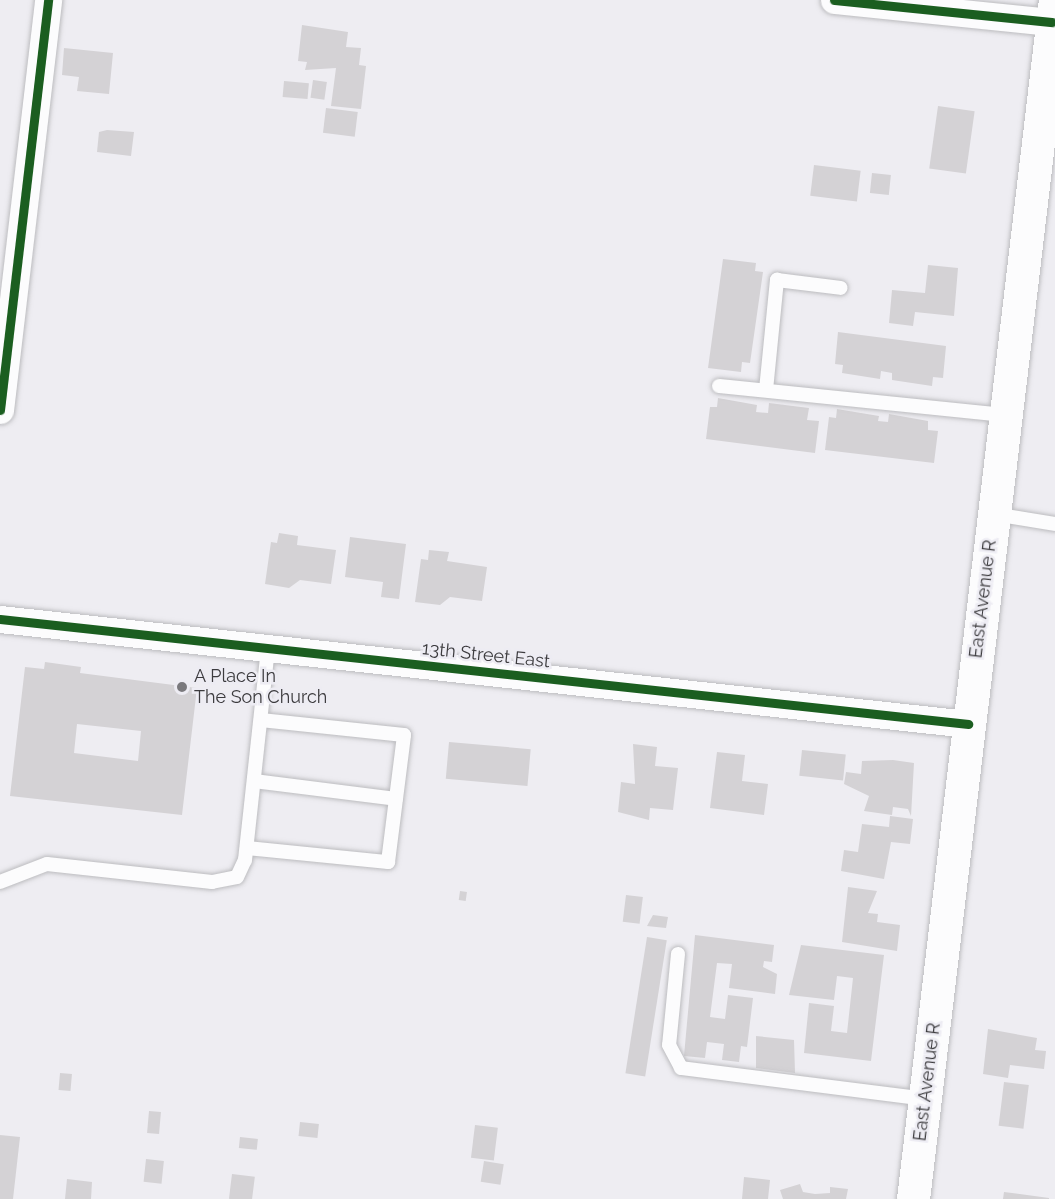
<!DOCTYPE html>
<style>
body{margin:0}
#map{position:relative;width:1055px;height:1199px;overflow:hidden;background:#eeedf2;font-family:Raleway,sans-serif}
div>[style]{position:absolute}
.building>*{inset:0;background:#d4d2d5;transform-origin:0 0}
.roads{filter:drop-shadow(0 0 2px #bcbcbf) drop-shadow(0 0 2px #bcbcbf)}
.lane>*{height:14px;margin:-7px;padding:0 7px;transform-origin:7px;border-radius:7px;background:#fcfcfd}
.street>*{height:27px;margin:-13.5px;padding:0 13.5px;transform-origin:13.5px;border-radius:13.5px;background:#fcfcfd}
.secondary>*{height:33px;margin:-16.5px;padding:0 16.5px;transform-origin:16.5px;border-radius:16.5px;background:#fcfcfd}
.cycleway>*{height:9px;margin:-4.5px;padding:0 4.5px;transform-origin:4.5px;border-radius:4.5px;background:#1b5e20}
.dots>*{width:16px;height:16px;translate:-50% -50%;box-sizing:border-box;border:3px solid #edecf3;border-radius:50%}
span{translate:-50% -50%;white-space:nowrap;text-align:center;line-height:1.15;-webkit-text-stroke:5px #edecf3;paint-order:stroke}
.street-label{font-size:18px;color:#3c3b3e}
.poi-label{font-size:18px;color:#3c3b3e}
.left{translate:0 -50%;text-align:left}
</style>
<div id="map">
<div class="building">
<i style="clip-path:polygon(302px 25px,348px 32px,346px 47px,361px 48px,359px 65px,366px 66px,361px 109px,331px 106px,336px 68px,305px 70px,307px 62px,298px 61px)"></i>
<i style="clip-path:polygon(64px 48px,113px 53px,109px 94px,77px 91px,79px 77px,62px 75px)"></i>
<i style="left:313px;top:80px;width:14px;height:18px;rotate:8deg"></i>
<i style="left:284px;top:81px;width:25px;height:16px;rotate:5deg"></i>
<i style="left:938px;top:106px;width:37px;height:63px;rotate:8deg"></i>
<i style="left:326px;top:108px;width:32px;height:25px;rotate:7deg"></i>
<i style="clip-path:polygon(107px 130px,134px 132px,131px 156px,97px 152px,99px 132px)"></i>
<i style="left:814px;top:165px;width:47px;height:31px;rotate:7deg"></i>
<i style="left:872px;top:173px;width:19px;height:20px;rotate:6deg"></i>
<i style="clip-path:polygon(723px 259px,756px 263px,755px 271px,763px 272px,750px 363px,742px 362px,741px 372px,708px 368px)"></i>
<i style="clip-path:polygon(928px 265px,958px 268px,954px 316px,915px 312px,913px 326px,889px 323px,892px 290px,925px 293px)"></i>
<i style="clip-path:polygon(838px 332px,946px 346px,943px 378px,933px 377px,932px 386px,892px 380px,892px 373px,881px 371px,880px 379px,842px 373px,843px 365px,835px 364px)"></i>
<i style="clip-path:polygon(718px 398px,757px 405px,756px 412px,768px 413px,769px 403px,809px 408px,807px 420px,819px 421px,815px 453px,706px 439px,710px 407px,717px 407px)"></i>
<i style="clip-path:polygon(837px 409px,879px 416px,878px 421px,888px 422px,889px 414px,928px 421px,928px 430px,938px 431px,934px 463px,825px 450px,829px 417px,836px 418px)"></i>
<i style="clip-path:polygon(279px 533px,298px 536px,297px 545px,336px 550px,331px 584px,300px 580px,289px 588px,265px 584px,271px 542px,277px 543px)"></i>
<i style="clip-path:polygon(350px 537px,406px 544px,399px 599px,381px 597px,383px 582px,345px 577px)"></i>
<i style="clip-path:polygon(429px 550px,449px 552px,447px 561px,487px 567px,482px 601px,450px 597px,440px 605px,415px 602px,421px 559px,428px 560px)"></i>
<i style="clip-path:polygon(evenodd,45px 662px,81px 667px,80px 673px,197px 688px,182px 815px,10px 796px,25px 667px,44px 669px,45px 662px,77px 724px,141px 731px,138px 761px,74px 753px,77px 724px)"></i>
<i style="left:449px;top:742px;width:82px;height:37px;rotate:5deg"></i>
<i style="clip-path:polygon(633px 744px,657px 747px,655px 766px,678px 768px,673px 810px,650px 808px,649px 820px,618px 812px,621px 782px,635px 784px)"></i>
<i style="left:802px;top:750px;width:44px;height:26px;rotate:6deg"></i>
<i style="clip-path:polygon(717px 752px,745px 755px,742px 781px,768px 784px,764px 815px,710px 808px)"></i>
<i style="clip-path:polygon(893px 760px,914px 763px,911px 816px,908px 809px,893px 807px,892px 815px,864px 811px,869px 796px,844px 784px,846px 772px,861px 774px,862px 761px)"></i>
<i style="clip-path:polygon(890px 816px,913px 819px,910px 844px,891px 842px,884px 879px,841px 871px,844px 850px,858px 852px,862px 824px,889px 827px)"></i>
<i style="clip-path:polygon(848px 887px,877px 891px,868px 913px,878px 914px,877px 922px,900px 925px,897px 951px,842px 942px)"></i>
<i style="left:460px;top:891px;width:7px;height:9px;rotate:8deg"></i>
<i style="left:626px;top:895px;width:17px;height:27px;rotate:7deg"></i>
<i style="clip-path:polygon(653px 915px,668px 917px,666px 928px,647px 926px)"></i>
<i style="clip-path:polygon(695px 935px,774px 945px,772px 962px,764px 961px,763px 967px,777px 974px,775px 994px,729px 988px,732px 964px,717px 963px,710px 1017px,725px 1019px,728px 995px,753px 998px,747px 1047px,741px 1046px,739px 1062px,722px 1060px,724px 1044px,707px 1042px,705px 1058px,684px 1056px)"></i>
<i style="left:647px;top:937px;width:20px;height:138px;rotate:9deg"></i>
<i style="clip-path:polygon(801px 945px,884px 955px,871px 1061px,804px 1053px,809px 1003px,834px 1006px,831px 1031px,847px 1033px,853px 978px,837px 976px,834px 1000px,789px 995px)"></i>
<i style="clip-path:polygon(988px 1029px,1037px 1038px,1035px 1050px,1046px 1051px,1044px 1069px,1010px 1065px,1008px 1078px,983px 1074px)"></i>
<i style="clip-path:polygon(756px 1036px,794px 1040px,795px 1073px,756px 1068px)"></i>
<i style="left:60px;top:1073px;width:12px;height:17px;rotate:5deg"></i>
<i style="left:1004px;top:1082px;width:25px;height:44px;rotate:7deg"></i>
<i style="left:149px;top:1111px;width:12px;height:22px;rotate:5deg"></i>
<i style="left:300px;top:1122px;width:19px;height:14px;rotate:6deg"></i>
<i style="left:475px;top:1125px;width:23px;height:33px;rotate:7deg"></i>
<i style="clip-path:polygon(0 1135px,20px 1137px,13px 1199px,0 1199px)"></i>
<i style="left:240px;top:1137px;width:18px;height:11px;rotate:6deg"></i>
<i style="left:146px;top:1159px;width:18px;height:23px;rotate:6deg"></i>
<i style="left:484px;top:1161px;width:20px;height:21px;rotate:9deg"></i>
<i style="left:232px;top:1174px;width:23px;height:25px;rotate:7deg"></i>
<i style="clip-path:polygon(744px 1177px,770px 1180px,768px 1199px,742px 1199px)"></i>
<i style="clip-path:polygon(67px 1179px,92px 1182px,91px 1199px,65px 1199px)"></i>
<i style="clip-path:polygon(800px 1184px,803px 1192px,815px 1194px,830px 1193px,830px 1187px,848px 1189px,846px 1199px,783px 1199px,780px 1190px)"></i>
<i style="clip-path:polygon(1004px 1192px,1049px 1198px,1049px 1199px,1003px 1199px)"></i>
</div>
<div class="roads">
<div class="lane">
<i style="left:719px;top:386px;width:287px;rotate:5.8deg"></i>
<i style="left:766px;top:390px;width:111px;rotate:-84.3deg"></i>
<i style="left:777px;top:280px;width:64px;rotate:7.1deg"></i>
<i style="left:994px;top:514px;width:62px;rotate:9.3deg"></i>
<i style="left:254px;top:781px;width:143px;rotate:7.2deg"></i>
<i style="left:247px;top:848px;width:142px;rotate:5.7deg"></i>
<i style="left:388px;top:862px;width:128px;rotate:-82.8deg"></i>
<i style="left:404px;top:735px;width:144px;rotate:-174deg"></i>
<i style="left:0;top:882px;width:50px;rotate:-21deg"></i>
<i style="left:47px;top:864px;width:166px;rotate:6.2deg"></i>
<i style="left:212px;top:882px;width:25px;rotate:-11deg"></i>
<i style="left:237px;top:877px;width:19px;rotate:-65deg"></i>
<i style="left:245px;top:860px;width:214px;rotate:-83.8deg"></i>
<i style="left:678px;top:954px;width:91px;rotate:95.6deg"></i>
<i style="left:669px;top:1045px;width:26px;rotate:62deg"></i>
<i style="left:681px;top:1068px;width:246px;rotate:7.2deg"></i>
</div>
<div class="street">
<i style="left:834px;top:0;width:219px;rotate:5.8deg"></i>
<i style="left:0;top:410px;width:413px;rotate:-83.3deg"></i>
<i style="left:0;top:619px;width:974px;rotate:6.19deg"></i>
</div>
<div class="secondary">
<i style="left:913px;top:1199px;width:1207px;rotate:-83.25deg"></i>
</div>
</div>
<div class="cycleway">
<i style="left:834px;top:0;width:219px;rotate:5.8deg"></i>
<i style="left:0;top:410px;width:413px;rotate:-83.3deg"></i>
<i style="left:0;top:619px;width:974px;rotate:6.19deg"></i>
</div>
<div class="dots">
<i style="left:182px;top:687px;background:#7a797d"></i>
</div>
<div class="street-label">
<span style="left:983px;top:599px;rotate:-83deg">East Avenue R</span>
<span style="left:486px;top:655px;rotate:6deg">13th Street East</span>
<span style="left:927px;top:1082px;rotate:-83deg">East Avenue R</span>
</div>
<div class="poi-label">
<span class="left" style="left:194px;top:687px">A Place In<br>The Son Church</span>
</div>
</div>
